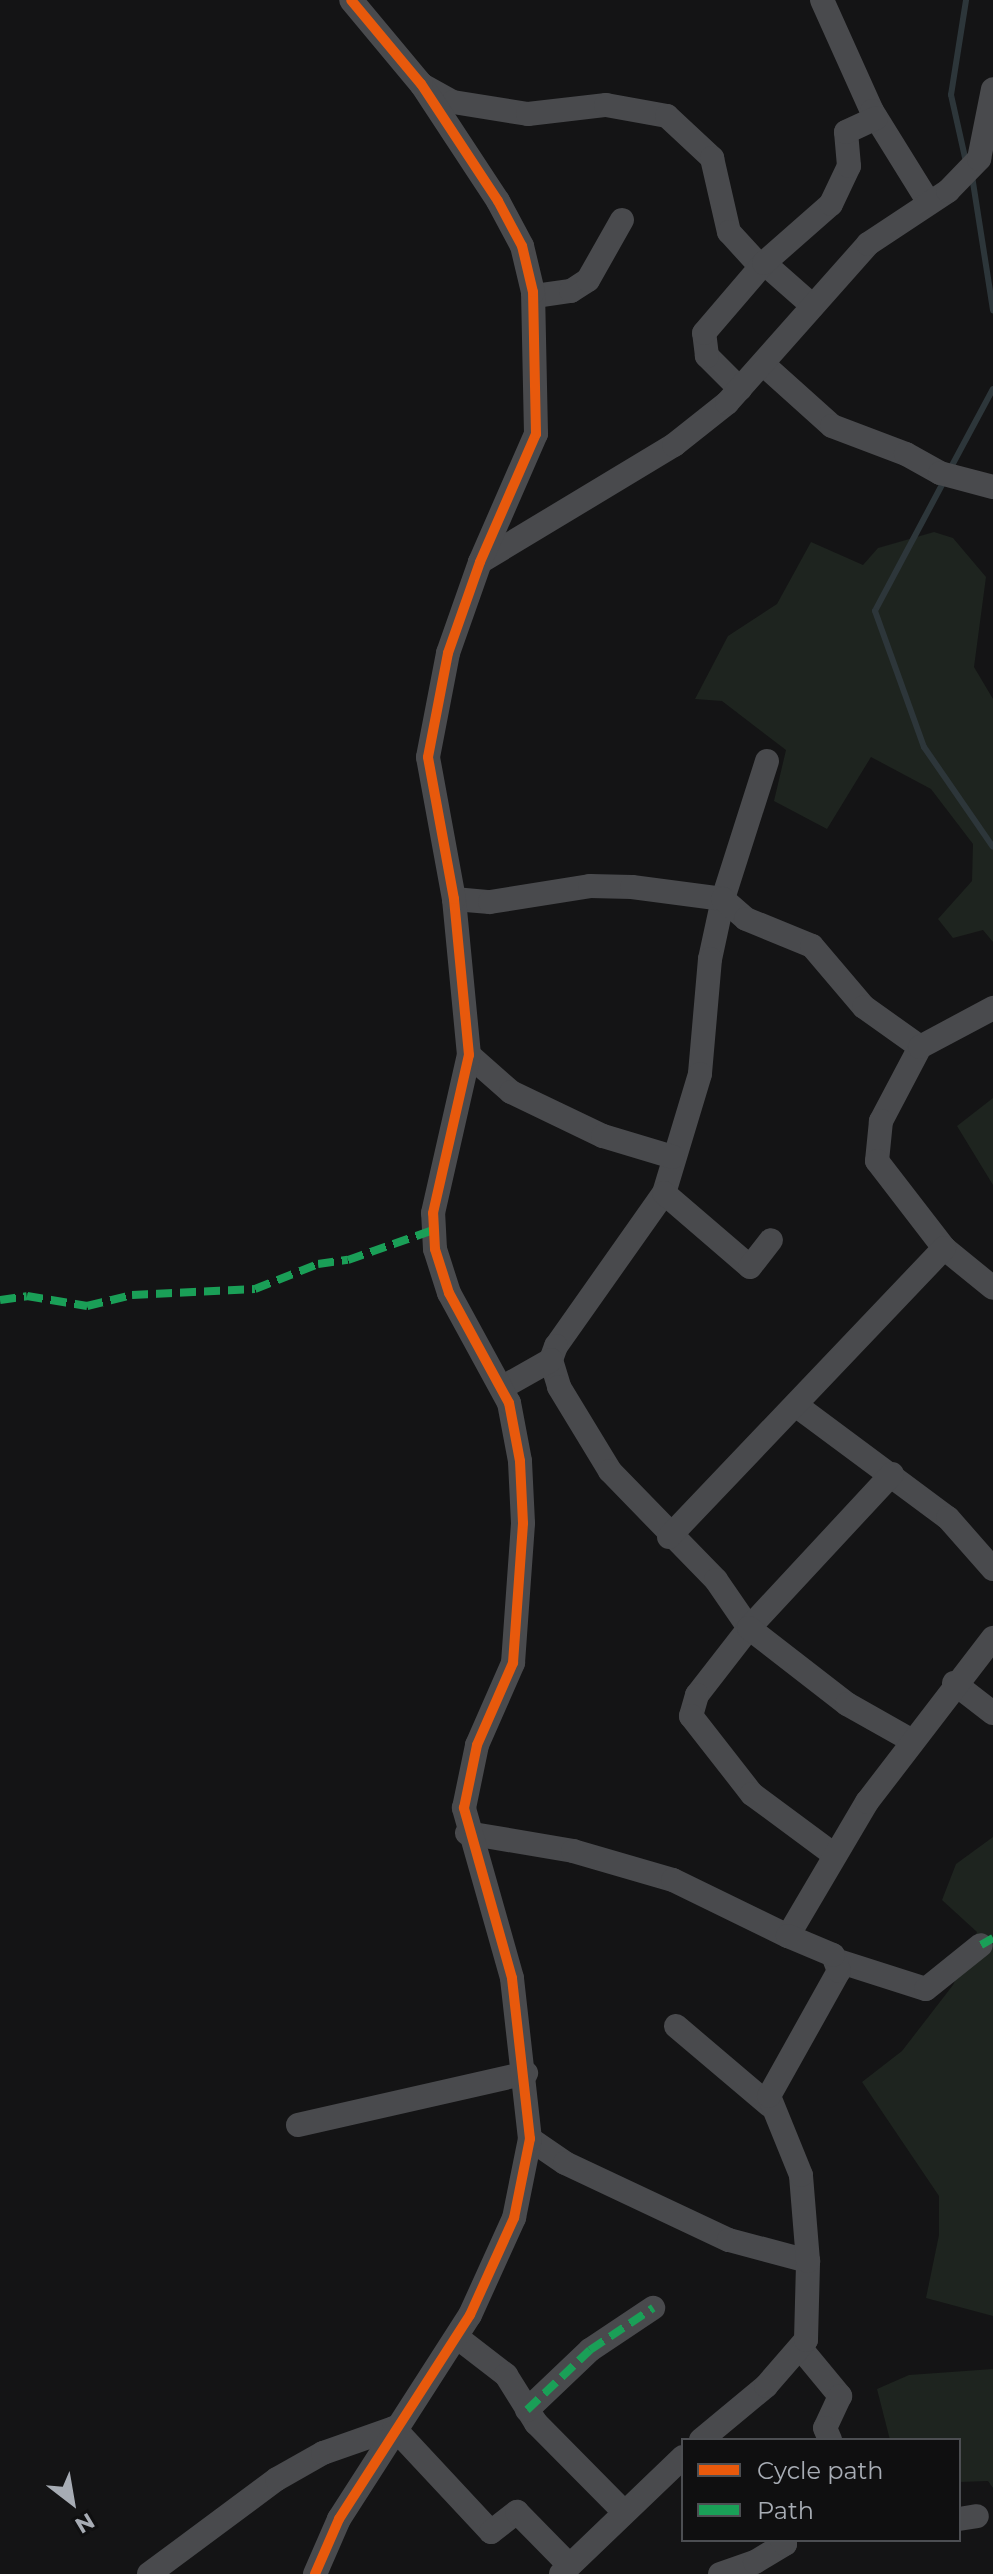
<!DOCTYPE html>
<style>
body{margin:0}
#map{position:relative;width:993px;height:2574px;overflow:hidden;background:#141415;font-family:Montserrat,sans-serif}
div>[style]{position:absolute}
.green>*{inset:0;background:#1e241f}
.stream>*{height:6px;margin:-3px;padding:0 3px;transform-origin:3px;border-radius:3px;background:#2d363a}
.minor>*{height:24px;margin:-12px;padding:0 12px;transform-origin:12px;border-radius:12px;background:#494a4d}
.quiet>*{height:8px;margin-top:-4px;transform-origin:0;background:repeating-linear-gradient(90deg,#1a9f57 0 16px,transparent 0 24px)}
.cycleway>*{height:10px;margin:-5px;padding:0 5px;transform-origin:5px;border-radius:5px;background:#e8590c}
span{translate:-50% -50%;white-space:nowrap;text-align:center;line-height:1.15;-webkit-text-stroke:6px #0f0f10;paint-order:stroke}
.legend{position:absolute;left:681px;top:2438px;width:280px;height:104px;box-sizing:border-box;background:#0f0f10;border:2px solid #4c4e52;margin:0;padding:10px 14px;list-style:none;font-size:24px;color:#a7acb4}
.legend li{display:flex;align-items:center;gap:16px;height:40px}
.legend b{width:40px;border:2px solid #4c4e52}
.north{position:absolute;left:32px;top:2462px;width:80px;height:80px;-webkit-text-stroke:6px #0f0f10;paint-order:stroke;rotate:149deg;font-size:22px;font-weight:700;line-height:32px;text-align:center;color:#a7acb4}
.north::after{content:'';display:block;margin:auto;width:28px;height:36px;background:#a7acb4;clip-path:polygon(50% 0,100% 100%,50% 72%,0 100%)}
</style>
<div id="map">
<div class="green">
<i style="clip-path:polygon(934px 532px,953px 538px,986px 577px,974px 667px,993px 699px,993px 942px,983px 930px,953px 938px,938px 919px,972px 881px,973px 844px,931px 789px,871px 757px,827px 829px,774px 801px,786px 750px,722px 701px,695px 699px,728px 636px,777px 604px,811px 542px,863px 565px,878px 548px)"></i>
<i style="clip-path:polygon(993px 1098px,993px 1185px,957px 1126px)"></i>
<i style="clip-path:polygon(993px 1837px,993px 2316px,926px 2298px,939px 2235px,939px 2196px,862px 2082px,902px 2051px,953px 1985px,977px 1932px,942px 1900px,956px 1864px)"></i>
<i style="clip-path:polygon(993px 2369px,993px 2488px,988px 2481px,959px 2482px,959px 2440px,890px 2440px,877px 2389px,909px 2375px)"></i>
</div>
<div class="stream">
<i style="left:966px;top:162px;width:69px;rotate:-102.6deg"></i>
<i style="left:951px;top:95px;width:96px;rotate:-81deg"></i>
<i style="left:972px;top:176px;width:136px;rotate:81.1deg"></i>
<i style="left:949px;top:471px;width:93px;rotate:-61.8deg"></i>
<i style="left:944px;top:481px;width:147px;rotate:118deg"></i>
<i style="left:875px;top:611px;width:145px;rotate:70.2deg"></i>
<i style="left:924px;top:747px;width:121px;rotate:55.4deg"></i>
</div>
<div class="minor">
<i style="left:822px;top:0;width:122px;rotate:65.8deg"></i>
<i style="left:872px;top:111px;width:108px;rotate:58.2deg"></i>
<i style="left:422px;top:85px;width:35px;rotate:29deg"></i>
<i style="left:453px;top:102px;width:76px;rotate:9.1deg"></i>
<i style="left:528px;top:114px;width:79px;rotate:-6.6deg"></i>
<i style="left:606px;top:105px;width:62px;rotate:10.2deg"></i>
<i style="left:667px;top:116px;width:62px;rotate:43deg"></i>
<i style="left:712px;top:158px;width:76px;rotate:77.1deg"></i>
<i style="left:729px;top:232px;width:47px;rotate:47.6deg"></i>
<i style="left:764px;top:263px;width:65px;rotate:41.3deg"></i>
<i style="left:533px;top:292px;width:4px;rotate:63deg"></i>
<i style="left:535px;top:296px;width:36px;rotate:-8deg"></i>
<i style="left:571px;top:291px;width:20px;rotate:-33deg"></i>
<i style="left:588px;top:280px;width:69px;rotate:-60.5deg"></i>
<i style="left:764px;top:365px;width:91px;rotate:41.9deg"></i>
<i style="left:832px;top:426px;width:79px;rotate:20.7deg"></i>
<i style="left:906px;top:454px;width:39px;rotate:29deg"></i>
<i style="left:940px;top:473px;width:55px;rotate:14.8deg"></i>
<i style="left:740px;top:389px;width:47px;rotate:-135deg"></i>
<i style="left:707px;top:356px;width:23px;rotate:-97deg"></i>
<i style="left:704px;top:333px;width:92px;rotate:-49.4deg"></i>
<i style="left:764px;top:263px;width:89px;rotate:-41.4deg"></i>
<i style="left:831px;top:204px;width:42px;rotate:-64.7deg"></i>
<i style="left:849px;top:166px;width:34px;rotate:-95deg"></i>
<i style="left:846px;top:132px;width:33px;rotate:-25deg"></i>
<i style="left:480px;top:562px;width:227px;rotate:-31.1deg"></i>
<i style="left:674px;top:445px;width:68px;rotate:-38.4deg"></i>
<i style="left:727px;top:403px;width:213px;rotate:-48.4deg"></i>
<i style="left:868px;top:244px;width:96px;rotate:-33.5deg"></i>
<i style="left:948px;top:191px;width:45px;rotate:-45.9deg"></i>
<i style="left:979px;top:159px;width:71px;rotate:-78.7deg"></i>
<i style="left:767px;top:761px;width:145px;rotate:107.7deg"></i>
<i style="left:723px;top:899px;width:61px;rotate:102.2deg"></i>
<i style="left:710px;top:959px;width:115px;rotate:95deg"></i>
<i style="left:700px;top:1074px;width:124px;rotate:106.8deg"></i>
<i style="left:664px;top:1193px;width:187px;rotate:125.2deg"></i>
<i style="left:556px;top:1346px;width:15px;rotate:110deg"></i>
<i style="left:551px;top:1360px;width:28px;rotate:73deg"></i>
<i style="left:559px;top:1387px;width:98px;rotate:58.7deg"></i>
<i style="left:610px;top:1471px;width:152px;rotate:45.8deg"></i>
<i style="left:716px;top:1580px;width:58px;rotate:55.5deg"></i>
<i style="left:749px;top:1628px;width:85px;rotate:127.8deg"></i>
<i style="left:697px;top:1695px;width:22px;rotate:106deg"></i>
<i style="left:691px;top:1716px;width:99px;rotate:52deg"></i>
<i style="left:752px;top:1794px;width:101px;rotate:36.5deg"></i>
<i style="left:454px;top:899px;width:36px;rotate:5deg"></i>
<i style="left:490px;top:902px;width:101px;rotate:-9.1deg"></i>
<i style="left:590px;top:886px;width:42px;rotate:1.4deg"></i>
<i style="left:632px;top:887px;width:92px;rotate:7.5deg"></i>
<i style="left:723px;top:899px;width:30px;rotate:41deg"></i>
<i style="left:746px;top:919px;width:71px;rotate:22.2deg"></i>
<i style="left:812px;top:946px;width:80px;rotate:49.6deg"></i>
<i style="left:864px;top:1007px;width:69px;rotate:35.5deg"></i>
<i style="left:920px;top:1047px;width:84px;rotate:117.8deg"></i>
<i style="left:881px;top:1121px;width:40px;rotate:95.7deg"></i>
<i style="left:877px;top:1161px;width:110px;rotate:52.4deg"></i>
<i style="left:944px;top:1248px;width:63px;rotate:39.2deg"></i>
<i style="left:920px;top:1047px;width:83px;rotate:-28.1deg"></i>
<i style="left:469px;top:1055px;width:56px;rotate:41.4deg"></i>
<i style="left:511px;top:1092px;width:102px;rotate:25.6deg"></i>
<i style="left:603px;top:1136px;width:73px;rotate:16.7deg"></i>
<i style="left:664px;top:1193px;width:113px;rotate:40.7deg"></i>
<i style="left:750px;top:1267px;width:34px;rotate:-52deg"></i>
<i style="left:503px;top:1387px;width:55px;rotate:-29.4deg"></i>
<i style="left:797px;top:1406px;width:188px;rotate:36.6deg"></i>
<i style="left:948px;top:1518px;width:68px;rotate:48.6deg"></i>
<i style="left:892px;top:1474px;width:210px;rotate:132.9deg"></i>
<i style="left:749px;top:1628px;width:124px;rotate:37.8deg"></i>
<i style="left:847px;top:1704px;width:73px;rotate:29.4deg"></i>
<i style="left:669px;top:1537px;width:399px;rotate:-46.4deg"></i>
<i style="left:954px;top:1683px;width:49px;rotate:37.6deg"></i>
<i style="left:467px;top:1833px;width:108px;rotate:9.6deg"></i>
<i style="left:573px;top:1851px;width:104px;rotate:16.2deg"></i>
<i style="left:673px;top:1880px;width:128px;rotate:26deg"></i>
<i style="left:788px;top:1936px;width:156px;rotate:-59.5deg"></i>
<i style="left:867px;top:1802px;width:207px;rotate:-52.5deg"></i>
<i style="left:838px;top:1961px;width:92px;rotate:17.7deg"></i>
<i style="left:926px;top:1989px;width:70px;rotate:-38.7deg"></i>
<i style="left:676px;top:2026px;width:122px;rotate:40.3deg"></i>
<i style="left:298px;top:2125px;width:234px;rotate:-12.8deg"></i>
<i style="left:530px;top:2139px;width:42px;rotate:34.4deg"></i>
<i style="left:565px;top:2163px;width:181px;rotate:25.2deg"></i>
<i style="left:729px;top:2240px;width:82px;rotate:14.9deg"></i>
<i style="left:458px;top:2338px;width:61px;rotate:37.6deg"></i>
<i style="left:506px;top:2375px;width:57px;rotate:58deg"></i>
<i style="left:536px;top:2423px;width:125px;rotate:45.3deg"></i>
<i style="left:802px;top:2350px;width:60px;rotate:50.4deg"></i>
<i style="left:840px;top:2396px;width:35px;rotate:115deg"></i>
<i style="left:825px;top:2428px;width:13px;rotate:67deg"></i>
<i style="left:527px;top:2410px;width:87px;rotate:-43.6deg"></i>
<i style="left:590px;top:2350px;width:76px;rotate:-33.7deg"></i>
<i style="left:701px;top:2440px;width:85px;rotate:-39.7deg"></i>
<i style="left:766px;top:2386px;width:61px;rotate:-49deg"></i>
<i style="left:806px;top:2340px;width:79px;rotate:-88.5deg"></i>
<i style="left:808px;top:2261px;width:86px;rotate:-94.7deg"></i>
<i style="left:801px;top:2175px;width:85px;rotate:-112.1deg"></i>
<i style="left:769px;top:2096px;width:143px;rotate:-60.8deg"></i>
<i style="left:839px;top:1971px;width:17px;rotate:-111deg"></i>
<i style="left:833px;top:1955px;width:49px;rotate:-157.1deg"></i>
<i style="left:959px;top:2519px;width:18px;rotate:-9deg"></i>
<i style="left:149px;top:2574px;width:159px;rotate:-36.6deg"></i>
<i style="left:277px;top:2479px;width:53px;rotate:-29.5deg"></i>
<i style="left:323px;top:2453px;width:75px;rotate:-19.4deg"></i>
<i style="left:394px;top:2428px;width:142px;rotate:47deg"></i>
<i style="left:491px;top:2532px;width:33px;rotate:-38deg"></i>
<i style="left:517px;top:2512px;width:74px;rotate:45.5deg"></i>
<i style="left:315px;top:2574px;width:60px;rotate:-66.4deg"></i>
<i style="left:339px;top:2519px;width:242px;rotate:-57.3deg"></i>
<i style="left:470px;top:2315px;width:107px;rotate:-65.6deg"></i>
<i style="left:514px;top:2218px;width:81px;rotate:-78.6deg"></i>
<i style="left:530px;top:2139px;width:162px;rotate:-96.4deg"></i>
<i style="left:512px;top:1978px;width:177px;rotate:-105.8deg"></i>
<i style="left:464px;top:1808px;width:64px;rotate:-78.3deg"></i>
<i style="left:477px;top:1745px;width:90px;rotate:-66.3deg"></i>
<i style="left:513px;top:1663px;width:140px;rotate:-85.9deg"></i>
<i style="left:523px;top:1523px;width:62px;rotate:-92.8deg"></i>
<i style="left:520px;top:1461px;width:59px;rotate:-100.7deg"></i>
<i style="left:509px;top:1403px;width:125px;rotate:-118.6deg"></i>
<i style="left:449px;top:1293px;width:46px;rotate:-107.7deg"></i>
<i style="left:435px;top:1249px;width:36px;rotate:-93deg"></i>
<i style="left:433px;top:1213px;width:162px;rotate:-77.2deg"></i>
<i style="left:469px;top:1055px;width:157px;rotate:-95.5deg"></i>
<i style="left:454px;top:899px;width:144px;rotate:-100.4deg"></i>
<i style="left:428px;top:757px;width:106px;rotate:-79.1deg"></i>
<i style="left:448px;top:653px;width:96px;rotate:-70.6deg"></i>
<i style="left:480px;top:562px;width:140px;rotate:-66.4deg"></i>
<i style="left:536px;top:434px;width:142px;rotate:-91.2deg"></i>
<i style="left:533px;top:292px;width:47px;rotate:-103.4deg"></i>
<i style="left:522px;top:246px;width:51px;rotate:-118.1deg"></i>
<i style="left:498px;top:201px;width:140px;rotate:-123.3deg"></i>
<i style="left:421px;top:84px;width:109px;rotate:-129.8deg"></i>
<i style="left:561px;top:2574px;width:169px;rotate:-43.8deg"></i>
<i style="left:720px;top:2574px;width:37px;rotate:-19deg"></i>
<i style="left:755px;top:2562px;width:35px;rotate:-31deg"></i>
<i style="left:785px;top:2544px;width:5px;rotate:-127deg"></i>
</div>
<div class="quiet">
<i style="left:0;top:1300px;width:27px;rotate:-8deg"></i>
<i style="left:27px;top:1296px;width:61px;rotate:9.5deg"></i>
<i style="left:87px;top:1306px;width:46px;rotate:-13.7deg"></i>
<i style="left:132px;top:1295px;width:123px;rotate:-2.8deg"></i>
<i style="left:255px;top:1289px;width:68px;rotate:-21.6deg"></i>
<i style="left:318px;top:1264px;width:30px;rotate:-8deg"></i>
<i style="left:348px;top:1260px;width:90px;rotate:-19.4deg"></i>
<i style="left:981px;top:1945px;width:14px;rotate:-30deg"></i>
<i style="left:527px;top:2410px;width:87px;rotate:-43.6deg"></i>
<i style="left:590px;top:2350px;width:76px;rotate:-33.7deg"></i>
</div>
<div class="cycleway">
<i style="left:315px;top:2574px;width:60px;rotate:-66.4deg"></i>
<i style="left:339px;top:2519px;width:242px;rotate:-57.3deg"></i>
<i style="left:470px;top:2315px;width:107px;rotate:-65.6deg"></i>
<i style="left:514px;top:2218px;width:81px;rotate:-78.6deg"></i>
<i style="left:530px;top:2139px;width:162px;rotate:-96.4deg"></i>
<i style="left:512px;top:1978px;width:177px;rotate:-105.8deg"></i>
<i style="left:464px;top:1808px;width:64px;rotate:-78.3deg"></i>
<i style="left:477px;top:1745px;width:90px;rotate:-66.3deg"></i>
<i style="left:513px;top:1663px;width:140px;rotate:-85.9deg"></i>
<i style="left:523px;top:1523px;width:62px;rotate:-92.8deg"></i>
<i style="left:520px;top:1461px;width:59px;rotate:-100.7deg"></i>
<i style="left:509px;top:1403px;width:125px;rotate:-118.6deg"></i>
<i style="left:449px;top:1293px;width:46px;rotate:-107.7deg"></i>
<i style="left:435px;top:1249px;width:36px;rotate:-93deg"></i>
<i style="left:433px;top:1213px;width:162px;rotate:-77.2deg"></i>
<i style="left:469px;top:1055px;width:157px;rotate:-95.5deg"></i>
<i style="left:454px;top:899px;width:144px;rotate:-100.4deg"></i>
<i style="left:428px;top:757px;width:106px;rotate:-79.1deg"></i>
<i style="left:448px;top:653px;width:96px;rotate:-70.6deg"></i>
<i style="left:480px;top:562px;width:140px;rotate:-66.4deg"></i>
<i style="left:536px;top:434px;width:142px;rotate:-91.2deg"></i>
<i style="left:533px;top:292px;width:47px;rotate:-103.4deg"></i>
<i style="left:522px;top:246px;width:51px;rotate:-118.1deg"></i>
<i style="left:498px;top:201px;width:140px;rotate:-123.3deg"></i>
<i style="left:421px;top:84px;width:109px;rotate:-129.8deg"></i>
</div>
<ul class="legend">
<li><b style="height:10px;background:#e8590c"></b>Cycle path</li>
<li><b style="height:10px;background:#1a9f57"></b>Path</li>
</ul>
<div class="north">N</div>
</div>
